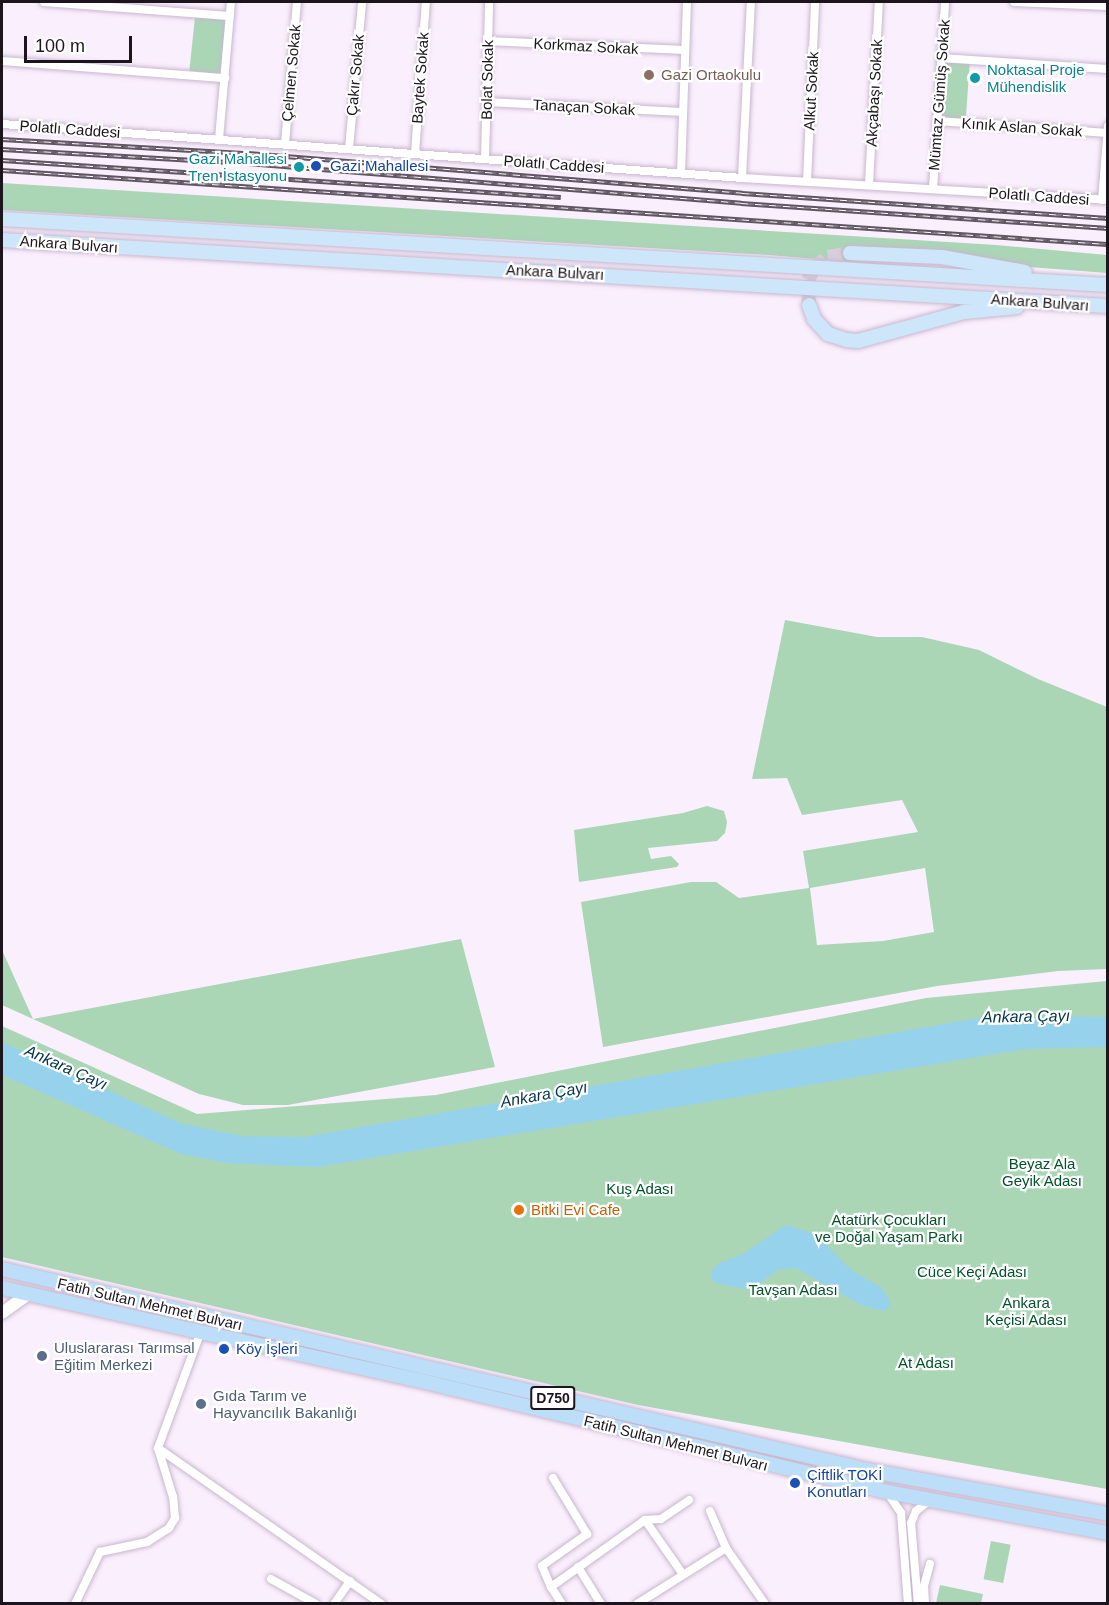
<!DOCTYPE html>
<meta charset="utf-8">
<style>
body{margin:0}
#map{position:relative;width:1109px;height:1605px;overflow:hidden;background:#faeffd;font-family:Helvetica,sans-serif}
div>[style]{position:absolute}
.green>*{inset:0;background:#aad6b6;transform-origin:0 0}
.water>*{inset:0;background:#97d2ec}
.primary-tunnel>*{height:14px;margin-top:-7px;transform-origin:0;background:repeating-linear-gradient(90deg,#d9cedc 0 14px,transparent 0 21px)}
.roads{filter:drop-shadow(0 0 2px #c8b7ce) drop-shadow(0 0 2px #c8b7ce)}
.minor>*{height:8px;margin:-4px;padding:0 4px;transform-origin:4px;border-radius:4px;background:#fff}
.secondary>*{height:12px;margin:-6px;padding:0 6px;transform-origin:6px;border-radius:6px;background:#fff}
.primary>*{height:14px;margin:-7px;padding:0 7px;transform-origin:7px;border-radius:7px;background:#cde6fa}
.trunk>*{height:14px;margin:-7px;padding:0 7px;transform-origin:7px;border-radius:7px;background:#bcdef8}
.rail>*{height:4.5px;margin-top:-2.25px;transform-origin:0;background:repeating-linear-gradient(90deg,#fff 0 7px,#5f5661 0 14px);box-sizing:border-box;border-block:2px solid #5f5661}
.dots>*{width:16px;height:16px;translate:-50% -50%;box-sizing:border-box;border:3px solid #fff;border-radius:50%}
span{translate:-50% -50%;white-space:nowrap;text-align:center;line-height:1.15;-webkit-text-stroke:4.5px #fff;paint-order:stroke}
.shield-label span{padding:2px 4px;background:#fff;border:2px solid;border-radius:4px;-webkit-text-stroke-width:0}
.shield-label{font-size:14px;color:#1c151e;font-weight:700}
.street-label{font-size:15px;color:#1c151e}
.culture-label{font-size:15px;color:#0d838f}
.left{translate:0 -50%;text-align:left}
.right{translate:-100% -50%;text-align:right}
.education-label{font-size:15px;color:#785e54}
.transit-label{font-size:15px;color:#164399}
.park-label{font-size:15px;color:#005228}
.food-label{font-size:15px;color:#c56008}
.service-label{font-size:15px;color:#4e5e75}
.water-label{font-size:16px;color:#003446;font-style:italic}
.frame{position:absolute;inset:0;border:3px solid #1c151e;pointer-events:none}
.scale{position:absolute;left:24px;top:36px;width:108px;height:27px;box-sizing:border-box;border:3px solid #1c151e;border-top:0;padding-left:8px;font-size:18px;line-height:21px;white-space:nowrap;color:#1c151e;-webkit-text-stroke:4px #fff;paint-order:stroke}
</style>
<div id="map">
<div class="green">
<i style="left:195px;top:17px;width:31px;height:54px;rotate:6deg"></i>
<i style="left:941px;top:58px;width:29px;height:63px;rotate:4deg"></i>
<i style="clip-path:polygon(2px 183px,996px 245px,1107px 255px,1107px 273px,850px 253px,851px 262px,769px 255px,2px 210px)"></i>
<i style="clip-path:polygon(evenodd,785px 620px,877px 637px,922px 637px,979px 650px,1038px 679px,1107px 707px,1107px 969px,1058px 971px,937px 986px,603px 1047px,581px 902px,691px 882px,716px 882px,739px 898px,809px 888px,803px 851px,918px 832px,902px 800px,802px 815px,787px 778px,752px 779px,785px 620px,925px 868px,934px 932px,883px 941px,817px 945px,810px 888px,925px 868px)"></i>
<i style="clip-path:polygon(707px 806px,724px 811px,727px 822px,725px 833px,717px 841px,648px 848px,651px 859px,671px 856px,679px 864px,677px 867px,579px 882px,574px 830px,683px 813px)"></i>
<i style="clip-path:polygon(461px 939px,495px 1067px,288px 1105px,243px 1105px,199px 1094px,2px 1005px,2px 950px,33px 1019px)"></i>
<i style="clip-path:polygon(1107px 981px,1107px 1489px,638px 1405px,2px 1257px,2px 1026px,197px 1114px,436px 1095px,926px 998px)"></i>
<i style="left:991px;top:1541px;width:20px;height:39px;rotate:11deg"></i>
<i style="clip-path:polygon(940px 1585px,983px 1594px,981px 1603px,936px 1603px)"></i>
</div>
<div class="water">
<i style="clip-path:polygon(1008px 1016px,1107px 1017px,1107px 1047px,1025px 1049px,317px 1167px,228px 1163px,181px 1154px,2px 1075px,2px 1042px,180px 1123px,241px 1136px,305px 1137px,972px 1019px)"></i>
<i style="clip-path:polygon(784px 1226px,790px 1226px,817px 1235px,851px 1270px,882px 1288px,890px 1301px,890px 1307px,883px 1311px,861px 1305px,796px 1268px,778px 1270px,754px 1287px,746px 1289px,719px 1284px,712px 1280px,711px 1272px,719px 1263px,743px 1254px)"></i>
</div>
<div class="primary-tunnel">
<i style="left:809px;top:305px;width:25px;rotate:-92deg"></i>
<i style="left:808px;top:280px;width:13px;rotate:-63deg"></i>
<i style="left:814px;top:268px;width:18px;rotate:-38deg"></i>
<i style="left:828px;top:257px;width:22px;rotate:-10deg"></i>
</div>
<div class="roads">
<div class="minor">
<i style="left:44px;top:2px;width:186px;rotate:4.3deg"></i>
<i style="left:1014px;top:2px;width:94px;rotate:2.4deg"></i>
<i style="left:487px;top:41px;width:198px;rotate:2.6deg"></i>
<i style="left:941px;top:58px;width:167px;rotate:3.8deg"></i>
<i style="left:2px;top:61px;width:224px;rotate:4.4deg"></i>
<i style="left:486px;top:102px;width:197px;rotate:2.9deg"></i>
<i style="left:937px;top:121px;width:171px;rotate:4deg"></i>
<i style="left:2px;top:124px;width:742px;rotate:4.17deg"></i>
<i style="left:742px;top:178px;width:367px;rotate:3.4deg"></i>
<i style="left:219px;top:139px;width:138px;rotate:-85deg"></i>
<i style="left:285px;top:144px;width:143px;rotate:-85.2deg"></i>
<i style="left:349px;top:149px;width:148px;rotate:-84.9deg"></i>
<i style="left:415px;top:154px;width:152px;rotate:-85.9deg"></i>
<i style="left:485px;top:159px;width:157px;rotate:-88.5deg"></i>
<i style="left:681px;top:173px;width:171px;rotate:-88deg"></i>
<i style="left:742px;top:178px;width:176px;rotate:-87.1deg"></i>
<i style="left:807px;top:181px;width:179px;rotate:-87.4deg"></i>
<i style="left:869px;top:184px;width:182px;rotate:-86.9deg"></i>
<i style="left:933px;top:189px;width:187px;rotate:-86.3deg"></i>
<i style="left:1102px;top:200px;width:74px;rotate:-85.4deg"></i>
<i style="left:201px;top:1331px;width:125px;rotate:110.2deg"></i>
<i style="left:158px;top:1448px;width:273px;rotate:34.9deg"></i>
<i style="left:553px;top:1478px;width:66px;rotate:58.7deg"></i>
<i style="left:587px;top:1534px;width:55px;rotate:144.6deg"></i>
<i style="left:542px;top:1566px;width:23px;rotate:67deg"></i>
<i style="left:551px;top:1587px;width:20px;rotate:57deg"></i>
<i style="left:887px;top:1492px;width:25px;rotate:56deg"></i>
<i style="left:901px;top:1513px;width:91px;rotate:85.6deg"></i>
<i style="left:710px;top:1511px;width:40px;rotate:66.6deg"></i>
<i style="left:726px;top:1548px;width:68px;rotate:55.1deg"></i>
<i style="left:645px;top:1520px;width:16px;rotate:-4deg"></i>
<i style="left:661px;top:1519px;width:34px;rotate:-34deg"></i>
<i style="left:578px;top:1567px;width:44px;rotate:58.1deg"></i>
<i style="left:271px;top:1579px;width:51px;rotate:29.1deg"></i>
<i style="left:551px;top:1587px;width:115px;rotate:-35.5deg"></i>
<i style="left:645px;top:1520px;width:65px;rotate:55.1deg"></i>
<i style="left:75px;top:1604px;width:58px;rotate:-64.3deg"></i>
<i style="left:100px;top:1552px;width:48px;rotate:-12deg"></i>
<i style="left:147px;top:1542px;width:26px;rotate:-32deg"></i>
<i style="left:169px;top:1528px;width:12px;rotate:-59deg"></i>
<i style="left:175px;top:1518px;width:21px;rotate:-95deg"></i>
<i style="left:173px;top:1497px;width:51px;rotate:-107deg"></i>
<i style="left:334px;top:1604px;width:28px;rotate:-55deg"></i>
<i style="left:637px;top:1604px;width:105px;rotate:-32.2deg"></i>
<i style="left:918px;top:1604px;width:81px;rotate:-94.9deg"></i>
<i style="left:911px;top:1523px;width:13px;rotate:-67deg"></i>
<i style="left:916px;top:1511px;width:16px;rotate:-38deg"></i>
<i style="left:925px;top:1604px;width:18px;rotate:-93deg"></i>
<i style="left:924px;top:1586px;width:23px;rotate:-75deg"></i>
</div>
<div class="secondary">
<i style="left:2px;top:1313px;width:31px;rotate:-36deg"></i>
</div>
<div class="primary">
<i style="left:2px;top:219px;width:1108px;rotate:3.42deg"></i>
<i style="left:2px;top:240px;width:1108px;rotate:3.42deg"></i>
<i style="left:850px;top:253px;width:92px;rotate:2.5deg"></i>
<i style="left:942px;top:257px;width:84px;rotate:10.2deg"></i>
<i style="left:809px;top:305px;width:15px;rotate:70deg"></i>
<i style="left:814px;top:319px;width:21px;rotate:47deg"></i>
<i style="left:828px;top:334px;width:19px;rotate:18deg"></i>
<i style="left:846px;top:340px;width:12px;rotate:5deg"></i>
<i style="left:858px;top:341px;width:110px;rotate:-15.3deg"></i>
<i style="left:964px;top:312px;width:53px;rotate:-5.4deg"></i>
</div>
<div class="trunk">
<i style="left:2px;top:1269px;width:893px;rotate:13.07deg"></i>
<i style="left:872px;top:1471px;width:240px;rotate:10.3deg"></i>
<i style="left:2px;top:1288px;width:421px;rotate:12.5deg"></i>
<i style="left:413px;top:1379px;width:487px;rotate:13.4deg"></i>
<i style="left:887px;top:1492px;width:225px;rotate:10.5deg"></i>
</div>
</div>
<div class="rail">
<i style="left:2px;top:139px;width:246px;rotate:3.3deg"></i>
<i style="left:248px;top:153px;width:496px;rotate:4.6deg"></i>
<i style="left:742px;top:193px;width:367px;rotate:3.9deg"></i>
<i style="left:2px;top:149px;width:245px;rotate:3.3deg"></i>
<i style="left:247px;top:163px;width:496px;rotate:4.6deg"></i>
<i style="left:741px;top:203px;width:368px;rotate:3.9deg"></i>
<i style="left:2px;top:160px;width:560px;rotate:3.79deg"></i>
<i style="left:2px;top:170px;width:1108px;rotate:3.83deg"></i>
</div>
<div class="dots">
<i style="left:649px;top:75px;background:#8d6e63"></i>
<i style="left:975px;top:78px;background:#0f9aa8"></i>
<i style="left:316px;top:166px;background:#1a4fb4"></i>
<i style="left:299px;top:167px;background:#0f9aa8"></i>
<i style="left:519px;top:1210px;background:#e8710a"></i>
<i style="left:224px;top:1349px;background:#1a4fb4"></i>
<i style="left:42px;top:1356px;background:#5c6f8a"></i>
<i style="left:201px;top:1404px;background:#5c6f8a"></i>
<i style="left:795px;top:1483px;background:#1a4fb4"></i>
</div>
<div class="shield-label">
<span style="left:553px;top:1398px">D750</span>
</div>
<div class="street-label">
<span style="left:586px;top:46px;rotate:3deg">Korkmaz Sokak</span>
<span style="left:291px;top:73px;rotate:-85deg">Çelmen Sokak</span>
<span style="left:355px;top:75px;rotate:-85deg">Çakır Sokak</span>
<span style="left:420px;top:78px;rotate:-86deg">Baytek Sokak</span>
<span style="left:487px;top:80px;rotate:-89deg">Bolat Sokak</span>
<span style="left:811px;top:91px;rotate:-87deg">Alkut Sokak</span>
<span style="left:874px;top:93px;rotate:-87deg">Akçabaşı Sokak</span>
<span style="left:939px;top:95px;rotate:-86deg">Mümtaz Gümüş Sokak</span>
<span style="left:584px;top:107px;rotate:3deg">Tanaçan Sokak</span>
<span style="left:1022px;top:127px;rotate:4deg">Kınık Aslan Sokak</span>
<span style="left:70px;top:129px;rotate:4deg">Polatlı Caddesi</span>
<span style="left:554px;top:164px;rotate:4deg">Polatlı Caddesi</span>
<span style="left:1039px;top:196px;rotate:4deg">Polatlı Caddesi</span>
<span style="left:69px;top:244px;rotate:4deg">Ankara Bulvarı</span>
<span style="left:555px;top:272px;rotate:3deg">Ankara Bulvarı</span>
<span style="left:1040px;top:302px;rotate:4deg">Ankara Bulvarı</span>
<span style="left:150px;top:1304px;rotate:13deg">Fatih Sultan Mehmet Bulvarı</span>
<span style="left:676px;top:1443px;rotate:14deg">Fatih Sultan Mehmet Bulvarı</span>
</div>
<div class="culture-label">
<span class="left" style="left:987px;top:78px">Noktasal Proje<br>Mühendislik</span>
<span class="right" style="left:287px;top:167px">Gazi Mahallesi<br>Tren İstasyonu</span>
</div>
<div class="education-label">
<span class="left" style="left:661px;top:75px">Gazi Ortaokulu</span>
</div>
<div class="transit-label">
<span class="left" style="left:330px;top:166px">Gazi Mahallesi</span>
<span class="left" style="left:236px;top:1349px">Köy İşleri</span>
<span class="left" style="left:807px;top:1483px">Çiftlik TOKİ<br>Konutları</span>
</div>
<div class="park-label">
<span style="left:1042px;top:1172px">Beyaz Ala<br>Geyik Adası</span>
<span style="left:640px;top:1189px">Kuş Adası</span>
<span style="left:889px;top:1228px">Atatürk Çocukları<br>ve Doğal Yaşam Parkı</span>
<span style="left:972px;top:1272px">Cüce Keçi Adası</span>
<span style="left:793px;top:1290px">Tavşan Adası</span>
<span style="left:1026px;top:1311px">Ankara<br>Keçisi Adası</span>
<span style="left:926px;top:1363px">At Adası</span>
</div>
<div class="food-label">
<span class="left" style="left:531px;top:1210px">Bitki Evi Cafe</span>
</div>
<div class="service-label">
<span class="left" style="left:54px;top:1356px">Uluslararası Tarımsal<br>Eğitim Merkezi</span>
<span class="left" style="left:213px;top:1404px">Gıda Tarım ve<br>Hayvancılık Bakanlığı</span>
</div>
<div class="water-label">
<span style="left:1026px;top:1017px;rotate:-1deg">Ankara Çayı</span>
<span style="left:66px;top:1068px;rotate:24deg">Ankara Çayı</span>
<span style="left:544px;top:1095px;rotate:-10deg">Ankara Çayı</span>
</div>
<div class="frame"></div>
<div class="scale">100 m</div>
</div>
